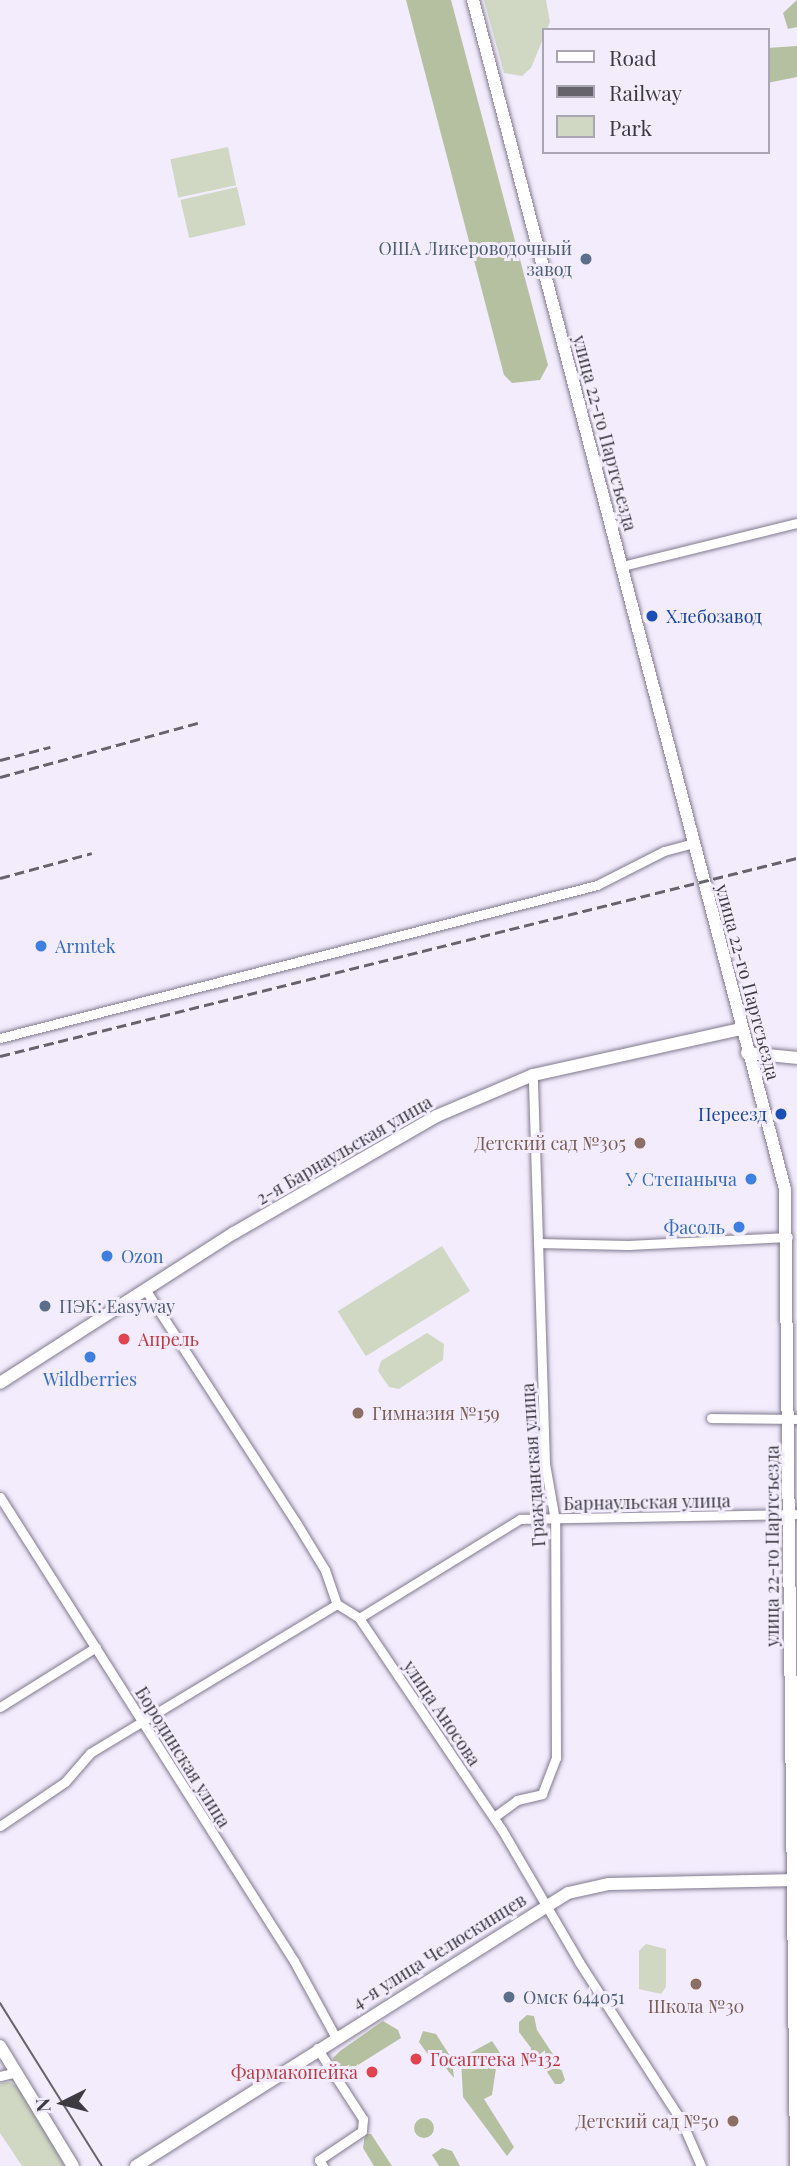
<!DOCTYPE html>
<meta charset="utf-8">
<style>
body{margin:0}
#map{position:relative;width:797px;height:2166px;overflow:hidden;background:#f2ecfd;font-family:"Playfair Display",serif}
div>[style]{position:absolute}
.green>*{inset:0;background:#d0d8c3;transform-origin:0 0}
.forest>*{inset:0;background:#b5c0a0}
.round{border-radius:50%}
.roads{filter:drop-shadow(0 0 2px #817a8d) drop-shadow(0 0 2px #817a8d)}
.street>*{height:9px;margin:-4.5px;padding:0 4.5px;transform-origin:4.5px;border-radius:4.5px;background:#fff}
.secondary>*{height:12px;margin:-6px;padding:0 6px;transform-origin:6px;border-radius:6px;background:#fff}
.tram>*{height:2px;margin:-1px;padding:0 1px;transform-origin:1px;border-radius:1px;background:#67636d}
.rail>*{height:2.5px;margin-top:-1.25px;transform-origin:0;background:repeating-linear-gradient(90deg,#67636d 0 10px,transparent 0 15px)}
.dots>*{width:19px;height:19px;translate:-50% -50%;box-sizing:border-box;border:4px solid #f2ecfd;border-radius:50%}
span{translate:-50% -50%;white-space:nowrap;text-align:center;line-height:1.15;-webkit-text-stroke:6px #f2ecfd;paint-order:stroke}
.service-label{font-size:18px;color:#4e5e75}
.right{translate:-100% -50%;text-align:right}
.left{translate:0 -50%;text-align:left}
.street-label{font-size:18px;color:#3d3a42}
.transit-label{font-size:18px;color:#164399}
.shop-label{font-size:18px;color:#366cbe}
.education-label{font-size:18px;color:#785e54}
.health-label{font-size:18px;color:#be3a42}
.legend{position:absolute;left:542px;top:28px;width:228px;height:126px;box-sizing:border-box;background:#f2ecfd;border:2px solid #aaa5b2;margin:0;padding:9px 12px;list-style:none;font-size:21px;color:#3d3a42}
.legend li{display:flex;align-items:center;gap:14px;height:35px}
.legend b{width:35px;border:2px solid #aaa5b2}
.north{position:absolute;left:28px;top:2068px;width:70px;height:70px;-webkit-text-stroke:5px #f2ecfd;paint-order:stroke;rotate:264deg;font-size:19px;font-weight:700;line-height:28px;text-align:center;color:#3d3a42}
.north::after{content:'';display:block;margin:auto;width:24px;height:32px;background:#3d3a42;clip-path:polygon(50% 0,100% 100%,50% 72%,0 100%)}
</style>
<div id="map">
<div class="green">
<i style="clip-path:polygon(484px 0,546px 0,550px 22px,531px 68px,522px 76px,504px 73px)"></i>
<i style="left:228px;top:147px;width:39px;height:59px;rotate:78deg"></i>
<i style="left:237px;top:187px;width:39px;height:58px;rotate:77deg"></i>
<i style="left:442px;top:1246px;width:53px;height:123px;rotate:58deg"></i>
<i style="clip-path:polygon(427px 1333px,444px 1344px,443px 1360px,399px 1389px,389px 1387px,378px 1371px,381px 1361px)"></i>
<i style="clip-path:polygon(646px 1944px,666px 1949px,666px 1987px,661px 1994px,639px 1989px,639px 1951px)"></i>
<i style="clip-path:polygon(9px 2082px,20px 2088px,65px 2166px,22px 2166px,0 2133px,0 2083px)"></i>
</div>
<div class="forest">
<i style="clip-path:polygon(406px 0,451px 0,548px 365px,540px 380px,512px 383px,504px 375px)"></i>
<i style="clip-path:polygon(797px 0,797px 27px,788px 29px,783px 13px)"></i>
<i style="clip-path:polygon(797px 46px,797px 77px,767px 83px,767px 48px)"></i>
<i style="clip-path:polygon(527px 2015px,534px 2016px,537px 2030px,560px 2065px,565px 2080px,561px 2084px,555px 2084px,541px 2063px,529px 2057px,531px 2048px,519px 2032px,519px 2022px)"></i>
<i style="clip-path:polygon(383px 2021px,398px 2030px,401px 2038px,350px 2070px,335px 2067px,333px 2058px,340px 2051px)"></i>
<i style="clip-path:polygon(423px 2031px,436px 2034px,452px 2059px,454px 2078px,444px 2066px,435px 2064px,419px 2042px)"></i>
<i style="clip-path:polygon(492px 2041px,504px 2059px,518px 2065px,513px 2069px,496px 2068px,492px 2095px,484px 2099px,514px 2147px,507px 2156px,463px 2097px,461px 2058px)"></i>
<i class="round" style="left:414px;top:2118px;width:20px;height:20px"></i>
<i style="clip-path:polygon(365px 2134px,371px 2134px,392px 2166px,374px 2166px,363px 2148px)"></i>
<i style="clip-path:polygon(442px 2148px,452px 2151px,460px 2166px,439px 2166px,432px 2155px)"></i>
</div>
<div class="roads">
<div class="street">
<i style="left:622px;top:566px;width:180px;rotate:-13.8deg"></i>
<i style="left:0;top:1038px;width:616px;rotate:-14.37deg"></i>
<i style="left:597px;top:885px;width:75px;rotate:-26.9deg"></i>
<i style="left:664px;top:851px;width:30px;rotate:-15deg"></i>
<i style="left:538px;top:1243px;width:90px;rotate:1.3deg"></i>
<i style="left:628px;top:1245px;width:160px;rotate:-2.9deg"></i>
<i style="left:145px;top:1289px;width:280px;rotate:57.1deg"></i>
<i style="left:297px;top:1524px;width:54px;rotate:58.7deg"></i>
<i style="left:325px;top:1570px;width:36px;rotate:71deg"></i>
<i style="left:337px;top:1604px;width:26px;rotate:32deg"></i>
<i style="left:359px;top:1618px;width:256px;rotate:56deg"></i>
<i style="left:502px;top:1830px;width:153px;rotate:59.7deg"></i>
<i style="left:579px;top:1962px;width:188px;rotate:57.2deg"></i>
<i style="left:681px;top:2120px;width:50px;rotate:66.5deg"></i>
<i style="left:711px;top:1418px;width:86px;rotate:0.7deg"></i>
<i style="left:0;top:1497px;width:549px;rotate:57.64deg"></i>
<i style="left:294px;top:1961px;width:85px;rotate:61.3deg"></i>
<i style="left:359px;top:1618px;width:189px;rotate:-31.6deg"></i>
<i style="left:520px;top:1519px;width:277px;rotate:-1deg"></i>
<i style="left:0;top:1707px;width:113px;rotate:-32deg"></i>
<i style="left:494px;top:1817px;width:29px;rotate:-36deg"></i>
<i style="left:517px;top:1800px;width:26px;rotate:-13deg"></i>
<i style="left:542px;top:1794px;width:39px;rotate:-69deg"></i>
<i style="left:556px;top:1758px;width:238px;rotate:-90.2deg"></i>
<i style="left:555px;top:1520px;width:57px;rotate:-100.1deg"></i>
<i style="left:545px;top:1464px;width:389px;rotate:-91.8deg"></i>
<i style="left:0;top:1826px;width:78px;rotate:-34.1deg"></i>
<i style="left:65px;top:1782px;width:38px;rotate:-49deg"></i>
<i style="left:90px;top:1753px;width:288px;rotate:-31.1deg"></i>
<i style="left:317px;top:2048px;width:85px;rotate:57.1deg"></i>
<i style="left:363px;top:2119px;width:12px;rotate:95deg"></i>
<i style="left:362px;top:2131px;width:52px;rotate:146deg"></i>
<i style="left:319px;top:2160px;width:7px;rotate:56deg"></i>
<i style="left:0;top:2076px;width:17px;rotate:-13deg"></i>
</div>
<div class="secondary">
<i style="left:473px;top:0;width:1229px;rotate:75.3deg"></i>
<i style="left:785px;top:1189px;width:977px;rotate:89.35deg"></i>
<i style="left:747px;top:1053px;width:50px;rotate:5.7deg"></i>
<i style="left:0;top:1383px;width:278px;rotate:-32.7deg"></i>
<i style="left:234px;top:1233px;width:234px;rotate:-30deg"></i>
<i style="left:437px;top:1116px;width:104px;rotate:-23.1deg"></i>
<i style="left:533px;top:1075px;width:212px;rotate:-12.5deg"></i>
<i style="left:0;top:2046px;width:140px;rotate:58.7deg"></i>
<i style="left:136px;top:2166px;width:511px;rotate:-32.29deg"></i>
<i style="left:568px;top:1893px;width:42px;rotate:-12.4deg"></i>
<i style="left:609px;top:1884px;width:188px;rotate:-1.2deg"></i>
</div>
</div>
<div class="tram">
<i style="left:0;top:2003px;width:192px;rotate:58deg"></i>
</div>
<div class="rail">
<i style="left:0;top:760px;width:52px;rotate:-14.6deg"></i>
<i style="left:0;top:777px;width:205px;rotate:-15.3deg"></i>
<i style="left:0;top:878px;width:95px;rotate:-15.2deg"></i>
<i style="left:0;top:1056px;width:821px;rotate:-13.95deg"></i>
</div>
<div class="dots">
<i style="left:586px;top:259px;background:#5c6f8a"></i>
<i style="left:652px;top:616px;background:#1a4fb4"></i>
<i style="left:41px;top:946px;background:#3f7fe0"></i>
<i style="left:781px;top:1114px;background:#1a4fb4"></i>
<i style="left:640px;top:1143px;background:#8d6e63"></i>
<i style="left:751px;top:1179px;background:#3f7fe0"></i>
<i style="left:739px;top:1227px;background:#3f7fe0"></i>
<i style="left:107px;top:1256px;background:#3f7fe0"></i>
<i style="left:45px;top:1306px;background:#5c6f8a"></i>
<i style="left:124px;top:1339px;background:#e0444e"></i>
<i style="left:90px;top:1357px;background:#3f7fe0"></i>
<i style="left:358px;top:1413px;background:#8d6e63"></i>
<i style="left:696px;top:1984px;background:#8d6e63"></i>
<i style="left:509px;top:1997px;background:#5c6f8a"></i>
<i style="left:416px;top:2059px;background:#e0444e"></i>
<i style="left:372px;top:2072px;background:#e0444e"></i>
<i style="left:733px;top:2121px;background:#8d6e63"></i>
</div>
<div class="service-label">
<span class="right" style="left:572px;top:259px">ОША Ликероводочный<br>завод</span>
<span class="left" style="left:59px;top:1306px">ПЭК: Easyway</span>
<span class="left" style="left:523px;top:1997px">Омск 644051</span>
</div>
<div class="street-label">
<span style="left:605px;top:433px;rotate:75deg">улица 22-го Партсъезда</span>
<span style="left:748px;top:982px;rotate:75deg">улица 22-го Партсъезда</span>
<span style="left:344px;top:1150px;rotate:-30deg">2-я Барнаульская улица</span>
<span style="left:533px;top:1465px;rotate:-94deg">Гражданская улица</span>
<span style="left:647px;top:1502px;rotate:-1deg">Барнаульская улица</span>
<span style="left:772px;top:1546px;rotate:-90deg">улица 22-го Партсъезда</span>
<span style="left:442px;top:1713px;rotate:56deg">улица Аносова</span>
<span style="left:183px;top:1757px;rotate:58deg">Бородинская улица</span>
<span style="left:439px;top:1951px;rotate:-32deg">4-я улица Челюскинцев</span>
</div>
<div class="transit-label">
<span class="left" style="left:666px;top:616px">Хлебозавод</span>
<span class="right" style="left:767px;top:1114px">Переезд</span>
</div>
<div class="shop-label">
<span class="left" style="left:55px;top:946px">Armtek</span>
<span class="right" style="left:737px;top:1179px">У Степаныча</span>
<span class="right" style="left:725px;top:1227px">Фасоль</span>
<span class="left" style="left:121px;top:1256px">Ozon</span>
<span style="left:90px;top:1379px">Wildberries</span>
</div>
<div class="education-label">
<span class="right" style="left:626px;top:1143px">Детский сад №305</span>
<span class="left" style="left:372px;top:1413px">Гимназия №159</span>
<span style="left:696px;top:2006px">Школа №30</span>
<span class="right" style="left:719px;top:2121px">Детский сад №50</span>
</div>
<div class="health-label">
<span class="left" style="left:138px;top:1339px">Апрель</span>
<span class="left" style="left:430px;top:2059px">Госаптека №132</span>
<span class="right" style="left:358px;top:2072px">Фармакопейка</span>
</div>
<ul class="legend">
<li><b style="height:9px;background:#fff"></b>Road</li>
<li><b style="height:9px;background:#67636d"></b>Railway</li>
<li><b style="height:19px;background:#d0d8c3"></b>Park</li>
</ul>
<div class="north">N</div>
</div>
